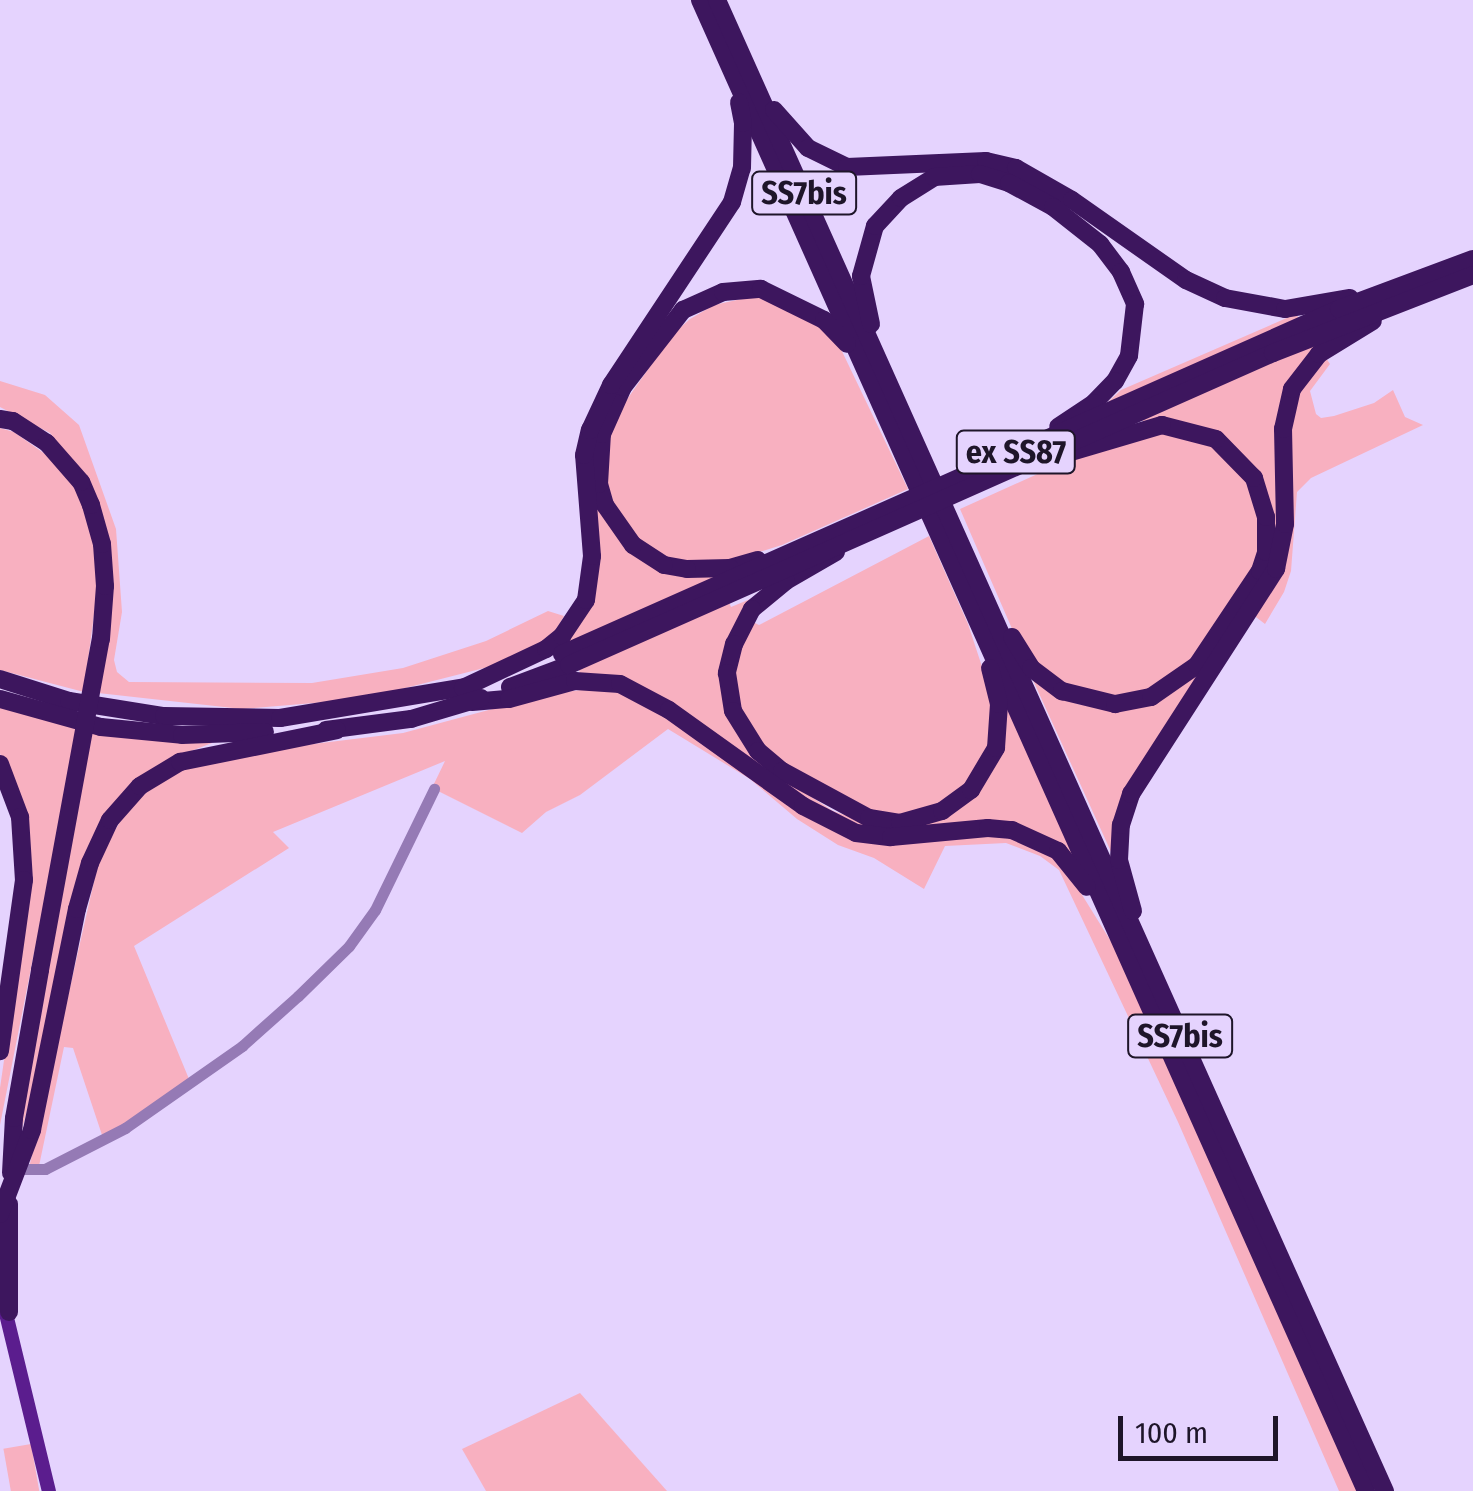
<!DOCTYPE html>
<style>
body{margin:0}
#map{position:relative;width:1473px;height:1491px;overflow:hidden;background:#e5d3fe;font-family:"Fira Sans Condensed",sans-serif}
div>[style]{position:absolute}
.green>*{inset:0;background:#f8b0c0;transform-origin:0 0}
.minor>*{height:11px;margin:-5.5px;padding:0 5.5px;transform-origin:5.5px;border-radius:5.5px;background:#957ab5}
.major>*{height:14px;margin:-7px;padding:0 7px;transform-origin:7px;border-radius:7px;background:#5b1d8e}
.highway>*{height:18px;margin:-9px;padding:0 9px;transform-origin:9px;border-radius:9px;background:#3d165e}
.highway-bridge>*{height:18px;margin:-9px;padding:0 9px;transform-origin:9px;border-radius:9px;background:#3d165e}
span{translate:-50% -50%;white-space:nowrap;text-align:center;line-height:1.15;-webkit-text-stroke:8px #e5d3fe;paint-order:stroke}
.shield-label span{padding:2px 8px;background:#e5d3fe;border:2px solid;border-radius:8px;-webkit-text-stroke-width:0}
.shield-label{font-size:32px;color:#1e1529;font-weight:700}
.scale{position:absolute;left:1118px;top:1416px;width:160px;height:45px;box-sizing:border-box;border:5px solid #1e1529;border-top:0;padding-left:12px;font-size:30px;line-height:35px;white-space:nowrap;color:#1e1529;-webkit-text-stroke:8px #e5d3fe;paint-order:stroke}
</style>
<div id="map">
<div class="green">
<i style="clip-path:polygon(755px 296px,809px 315px,838px 343px,908px 489px,782px 545px,714px 566px,731px 607px,760px 595px,741px 616px,759px 625px,929px 536px,968px 624px,991px 694px,994px 727px,982px 766px,971px 781px,934px 810px,898px 817px,873px 814px,806px 779px,801px 790px,833px 811px,877px 826px,906px 828px,936px 820px,956px 810px,989px 776px,1002px 746px,1007px 706px,1076px 860px,1054px 842px,1018px 827px,984px 823px,888px 831px,847px 822px,799px 794px,793px 804px,858px 838px,886px 842px,999px 834px,1034px 843px,1061px 861px,1115px 948px,1357px 1491px,1339px 1491px,1178px 1122px,1059px 870px,1040px 856px,1006px 843px,945px 846px,924px 889px,874px 858px,838px 845px,797px 819px,750px 779px,668px 729px,580px 795px,546px 812px,522px 833px,432px 788px,445px 761px,273px 832px,289px 848px,134px 946px,189px 1079px,103px 1138px,73px 1048px,64px 1047px,39px 1166px,29px 1168px,100px 855px,129px 807px,173px 770px,214px 756px,403px 733px,548px 694px,590px 689px,590px 676px,581px 675px,567px 642px,589px 607px,596px 581px,590px 472px,596px 434px,609px 439px,621px 408px,672px 335px,690px 319px,714px 305px)"></i>
<i style="clip-path:polygon(1296px 314px,1330px 364px,1310px 391px,1316px 414px,1321px 418px,1334px 416px,1374px 403px,1393px 390px,1405px 417px,1423px 425px,1311px 478px,1297px 492px,1291px 571px,1284px 592px,1265px 624px,1248px 611px,1137px 772px,1112px 854px,1032px 678px,1077px 704px,1119px 710px,1189px 665px,1135px 696px,1085px 695px,1042px 672px,1013px 631px,960px 509px,1084px 453px,1148px 432px,1130px 394px,1108px 402px,1121px 390px)"></i>
<i style="clip-path:polygon(0 381px,45px 395px,79px 425px,116px 529px,122px 612px,114px 660px,117px 672px,129px 682px,312px 683px,403px 668px,486px 641px,548px 611px,564px 616px,552px 637px,500px 664px,362px 699px,242px 709px,98px 693px,106px 623px,92px 488px,50px 433px,0 407px)"></i>
<i style="clip-path:polygon(0 428px,14px 432px,52px 459px,77px 489px,91px 522px,98px 583px,84px 692px,0 670px)"></i>
<i style="clip-path:polygon(0 706px,212px 743px,186px 753px,104px 822px,22px 1129px,35px 948px,0 1125px,0 1088px,28px 894px,0 753px)"></i>
<i style="clip-path:polygon(580px 1393px,667px 1491px,486px 1491px,462px 1449px)"></i>
<i style="left:31px;top:1444px;width:48px;height:28px;rotate:80deg"></i>
</div>
<div class="minor">
<i style="left:15px;top:1169px;width:30px"></i>
<i style="left:45px;top:1169px;width:90px;rotate:-27.1deg"></i>
<i style="left:125px;top:1128px;width:143px;rotate:-35deg"></i>
<i style="left:242px;top:1046px;width:75px;rotate:-41.8deg"></i>
<i style="left:298px;top:996px;width:71px;rotate:-44.4deg"></i>
<i style="left:349px;top:946px;width:44px;rotate:-54.2deg"></i>
<i style="left:375px;top:910px;width:135px;rotate:-64deg"></i>
</div>
<div class="major">
<i style="left:0;top:1289px;width:208px;rotate:76.4deg"></i>
</div>
<div class="highway">
<i style="left:700px;top:0;width:1633px;rotate:65.93deg"></i>
<i style="left:717px;top:0;width:1634px;rotate:65.87deg"></i>
<i style="left:774px;top:110px;width:51px;rotate:48.2deg"></i>
<i style="left:808px;top:148px;width:43px;rotate:26deg"></i>
<i style="left:847px;top:167px;width:139px;rotate:-2.5deg"></i>
<i style="left:986px;top:161px;width:31px;rotate:13deg"></i>
<i style="left:1016px;top:168px;width:64px;rotate:29.7deg"></i>
<i style="left:1072px;top:200px;width:139px;rotate:35.1deg"></i>
<i style="left:1186px;top:280px;width:43px;rotate:24.8deg"></i>
<i style="left:1225px;top:298px;width:61px;rotate:10.4deg"></i>
<i style="left:1285px;top:309px;width:66px;rotate:-9.6deg"></i>
<i style="left:871px;top:324px;width:49px;rotate:-101.8deg"></i>
<i style="left:861px;top:276px;width:52px;rotate:-74.4deg"></i>
<i style="left:875px;top:226px;width:38px;rotate:-47deg"></i>
<i style="left:901px;top:198px;width:39px;rotate:-32deg"></i>
<i style="left:934px;top:177px;width:46px;rotate:-3.7deg"></i>
<i style="left:980px;top:174px;width:30px;rotate:17deg"></i>
<i style="left:1009px;top:183px;width:50px;rotate:28.6deg"></i>
<i style="left:1053px;top:207px;width:60px;rotate:38.2deg"></i>
<i style="left:1100px;top:244px;width:35px;rotate:53deg"></i>
<i style="left:1121px;top:272px;width:35px;rotate:66deg"></i>
<i style="left:1135px;top:304px;width:52px;rotate:96.6deg"></i>
<i style="left:1129px;top:356px;width:29px;rotate:119deg"></i>
<i style="left:1115px;top:381px;width:30px;rotate:134deg"></i>
<i style="left:1094px;top:403px;width:43px;rotate:146.3deg"></i>
<i style="left:0;top:419px;width:13px;rotate:9deg"></i>
<i style="left:13px;top:421px;width:40px;rotate:32.9deg"></i>
<i style="left:836px;top:552px;width:58px;rotate:149.9deg"></i>
<i style="left:786px;top:581px;width:44px;rotate:140.5deg"></i>
<i style="left:752px;top:609px;width:39px;rotate:117deg"></i>
<i style="left:734px;top:644px;width:30px;rotate:104deg"></i>
<i style="left:727px;top:673px;width:38px;rotate:81deg"></i>
<i style="left:733px;top:711px;width:47px;rotate:58deg"></i>
<i style="left:758px;top:751px;width:31px;rotate:40deg"></i>
<i style="left:782px;top:771px;width:99px;rotate:28.4deg"></i>
<i style="left:869px;top:818px;width:31px;rotate:9deg"></i>
<i style="left:900px;top:823px;width:44px;rotate:-15.9deg"></i>
<i style="left:942px;top:811px;width:36px;rotate:-36deg"></i>
<i style="left:971px;top:790px;width:49px;rotate:-59.2deg"></i>
<i style="left:996px;top:748px;width:44px;rotate:-86.1deg"></i>
<i style="left:999px;top:704px;width:37px;rotate:-104deg"></i>
<i style="left:758px;top:560px;width:29px;rotate:164deg"></i>
<i style="left:730px;top:568px;width:43px;rotate:178.7deg"></i>
<i style="left:687px;top:569px;width:23px;rotate:-170deg"></i>
<i style="left:664px;top:565px;width:37px;rotate:-147deg"></i>
<i style="left:633px;top:545px;width:49px;rotate:-125deg"></i>
<i style="left:605px;top:505px;width:22px;rotate:-106deg"></i>
<i style="left:599px;top:484px;width:50px;rotate:-86.6deg"></i>
<i style="left:602px;top:434px;width:51px;rotate:-65.9deg"></i>
<i style="left:623px;top:387px;width:98px;rotate:-52.1deg"></i>
<i style="left:683px;top:310px;width:44px;rotate:-24.2deg"></i>
<i style="left:723px;top:292px;width:38px;rotate:-5deg"></i>
<i style="left:761px;top:289px;width:70px;rotate:26.2deg"></i>
<i style="left:824px;top:320px;width:33px;rotate:46deg"></i>
<i style="left:1012px;top:637px;width:36px;rotate:58deg"></i>
<i style="left:1031px;top:668px;width:39px;rotate:37deg"></i>
<i style="left:1062px;top:691px;width:55px;rotate:13.8deg"></i>
<i style="left:1115px;top:704px;width:37px;rotate:-11deg"></i>
<i style="left:1151px;top:697px;width:56px;rotate:-34.8deg"></i>
<i style="left:1197px;top:665px;width:113px;rotate:-56.2deg"></i>
<i style="left:1260px;top:571px;width:20px;rotate:-72deg"></i>
<i style="left:1266px;top:552px;width:35px;rotate:-90deg"></i>
<i style="left:1266px;top:517px;width:41px;rotate:-107.1deg"></i>
<i style="left:1254px;top:478px;width:54px;rotate:-134.3deg"></i>
<i style="left:1216px;top:439px;width:56px;rotate:-165.5deg"></i>
<i style="left:1162px;top:425px;width:120px;rotate:163.5deg"></i>
<i style="left:0;top:679px;width:72px;rotate:17.7deg"></i>
<i style="left:69px;top:701px;width:96px;rotate:9deg"></i>
<i style="left:164px;top:716px;width:116px;rotate:1deg"></i>
<i style="left:280px;top:718px;width:195px;rotate:-9.5deg"></i>
<i style="left:510px;top:687px;width:63px;rotate:-20.4deg"></i>
<i style="left:463px;top:688px;width:92px;rotate:-25.2deg"></i>
<i style="left:546px;top:649px;width:21px;rotate:-39deg"></i>
<i style="left:562px;top:636px;width:43px;rotate:-56.3deg"></i>
<i style="left:586px;top:600px;width:44px;rotate:-82.2deg"></i>
<i style="left:592px;top:556px;width:101px;rotate:-94.5deg"></i>
<i style="left:584px;top:455px;width:26px;rotate:-77deg"></i>
<i style="left:590px;top:430px;width:50px;rotate:-65deg"></i>
<i style="left:611px;top:385px;width:219px;rotate:-56.5deg"></i>
<i style="left:732px;top:202px;width:35px;rotate:-74deg"></i>
<i style="left:742px;top:168px;width:45px;rotate:-88.7deg"></i>
<i style="left:743px;top:123px;width:21px;rotate:-101deg"></i>
<i style="left:0;top:699px;width:105px;rotate:15.5deg"></i>
<i style="left:101px;top:727px;width:81px;rotate:5.6deg"></i>
<i style="left:182px;top:735px;width:83px;rotate:-2.1deg"></i>
<i style="left:472px;top:702px;width:37px;rotate:-5deg"></i>
<i style="left:509px;top:699px;width:68px;rotate:-15.3deg"></i>
<i style="left:575px;top:681px;width:45px;rotate:3.8deg"></i>
<i style="left:620px;top:684px;width:55px;rotate:28deg"></i>
<i style="left:669px;top:710px;width:165px;rotate:35.6deg"></i>
<i style="left:803px;top:806px;width:59px;rotate:27deg"></i>
<i style="left:856px;top:833px;width:35px;rotate:7deg"></i>
<i style="left:891px;top:837px;width:97px;rotate:-5.3deg"></i>
<i style="left:988px;top:828px;width:24px;rotate:5deg"></i>
<i style="left:1012px;top:830px;width:51px;rotate:24.5deg"></i>
<i style="left:1058px;top:851px;width:46px;rotate:51.1deg"></i>
<i style="left:326px;top:730px;width:86px;rotate:-7.4deg"></i>
<i style="left:411px;top:719px;width:73px;rotate:-16.7deg"></i>
<i style="left:0;top:764px;width:57px;rotate:69.3deg"></i>
<i style="left:20px;top:817px;width:63px;rotate:86.4deg"></i>
<i style="left:24px;top:880px;width:173px;rotate:98deg"></i>
<i style="left:1133px;top:911px;width:53px;rotate:-105.4deg"></i>
<i style="left:1119px;top:860px;width:35px;rotate:-87deg"></i>
<i style="left:1121px;top:825px;width:33px;rotate:-72deg"></i>
<i style="left:1131px;top:794px;width:268px;rotate:-57.2deg"></i>
<i style="left:1276px;top:569px;width:46px;rotate:-78.7deg"></i>
<i style="left:1285px;top:524px;width:95px;rotate:-91.2deg"></i>
<i style="left:1283px;top:429px;width:41px;rotate:-77.3deg"></i>
<i style="left:1292px;top:389px;width:44px;rotate:-52.4deg"></i>
<i style="left:1319px;top:354px;width:63px;rotate:-31.4deg"></i>
<i style="left:11px;top:1173px;width:55px;rotate:-86.9deg"></i>
<i style="left:14px;top:1118px;width:150px;rotate:-80deg"></i>
<i style="left:9px;top:1204px;width:108px;rotate:90deg"></i>
<i style="left:0;top:1214px;width:90px;rotate:-69.1deg"></i>
<i style="left:32px;top:1130px;width:226px;rotate:-78.5deg"></i>
<i style="left:77px;top:909px;width:48px;rotate:-74.2deg"></i>
<i style="left:90px;top:863px;width:47px;rotate:-65.1deg"></i>
<i style="left:110px;top:820px;width:45px;rotate:-48.6deg"></i>
<i style="left:140px;top:786px;width:47px;rotate:-31deg"></i>
<i style="left:180px;top:762px;width:160px;rotate:-11.5deg"></i>
</div>
<div class="highway-bridge">
<i style="left:562px;top:654px;width:850px;rotate:-23.94deg"></i>
<i style="left:1339px;top:309px;width:143px;rotate:-20.5deg"></i>
<i style="left:569px;top:665px;width:770px;rotate:-23.9deg"></i>
<i style="left:1273px;top:353px;width:215px;rotate:-21.3deg"></i>
<i style="left:40px;top:970px;width:337px;rotate:-79.6deg"></i>
<i style="left:101px;top:639px;width:53px;rotate:-85.7deg"></i>
<i style="left:105px;top:586px;width:42px;rotate:-94.1deg"></i>
<i style="left:102px;top:544px;width:41px;rotate:-105.8deg"></i>
<i style="left:91px;top:505px;width:25px;rotate:-113deg"></i>
<i style="left:81px;top:482px;width:52px;rotate:-131.1deg"></i>
</div>
<div class="shield-label">
<span style="left:804px;top:193px">SS7bis</span>
<span style="left:1016px;top:452px">ex SS87</span>
<span style="left:1180px;top:1036px">SS7bis</span>
</div>
<div class="scale">100 m</div>
</div>
